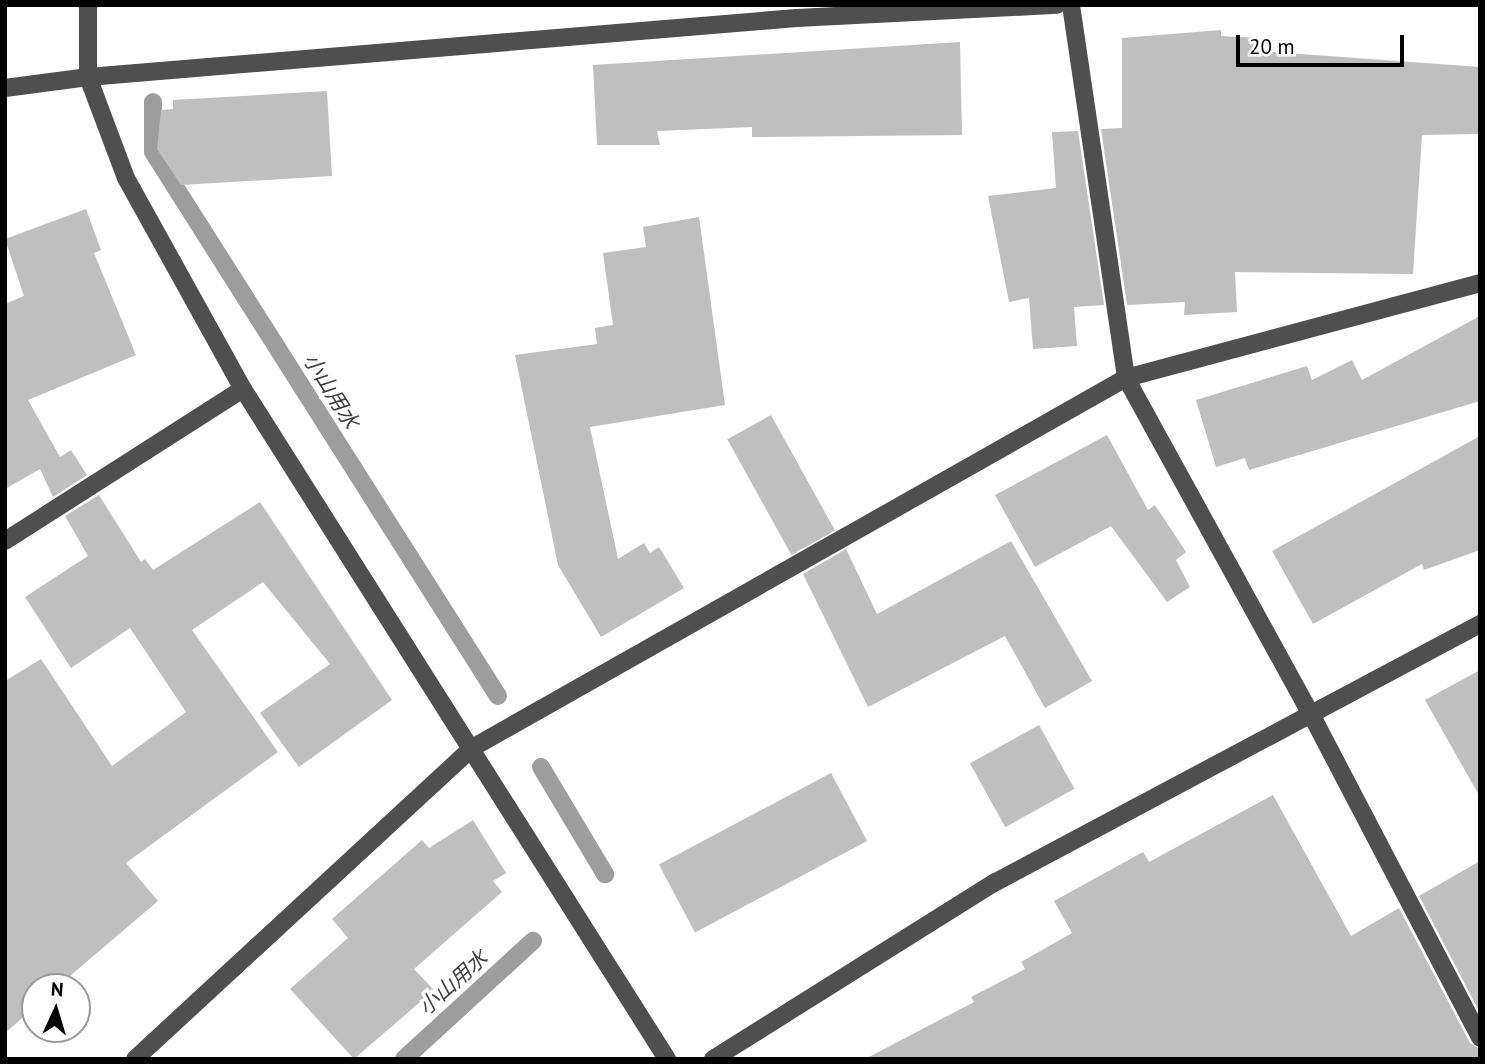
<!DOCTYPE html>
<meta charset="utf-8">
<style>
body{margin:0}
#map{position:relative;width:1485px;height:1064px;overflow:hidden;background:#fff;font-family:"PT Sans","Noto Sans JP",sans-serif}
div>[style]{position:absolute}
.stream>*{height:18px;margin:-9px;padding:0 9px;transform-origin:9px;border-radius:9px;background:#9d9d9d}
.building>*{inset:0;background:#bfbfbf;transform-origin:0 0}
.minor>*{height:18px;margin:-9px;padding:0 9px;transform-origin:9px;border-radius:9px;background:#4f4f4f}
span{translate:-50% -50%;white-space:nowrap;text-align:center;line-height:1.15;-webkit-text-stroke:7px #fff;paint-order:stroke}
.water-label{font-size:21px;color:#3e3e3e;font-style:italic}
.frame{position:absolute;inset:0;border:7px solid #000;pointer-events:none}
.north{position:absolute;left:21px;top:973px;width:70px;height:70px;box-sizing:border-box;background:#fff;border:2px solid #999;border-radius:50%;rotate:4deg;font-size:19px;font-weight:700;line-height:28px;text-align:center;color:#000}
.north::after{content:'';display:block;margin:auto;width:24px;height:32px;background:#000;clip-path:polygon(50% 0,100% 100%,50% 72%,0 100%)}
.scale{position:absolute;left:1236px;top:35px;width:168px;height:32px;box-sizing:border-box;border:4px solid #000;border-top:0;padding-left:9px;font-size:21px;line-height:24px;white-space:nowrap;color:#000;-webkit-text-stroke:5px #fff;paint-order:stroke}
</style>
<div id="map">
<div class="stream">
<i style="left:153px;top:102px;width:50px;rotate:90deg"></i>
<i style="left:153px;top:152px;width:644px;rotate:57.62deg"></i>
<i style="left:541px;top:767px;width:125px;rotate:59.1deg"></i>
<i style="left:404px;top:1059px;width:175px;rotate:-42.5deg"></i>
</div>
<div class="building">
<i style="clip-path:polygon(1221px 30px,1221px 36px,1259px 38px,1258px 51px,1480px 67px,1480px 134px,1422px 135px,1413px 274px,1235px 272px,1237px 312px,1184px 315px,1185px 302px,1127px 305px,1101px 129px,1122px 128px,1122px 38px)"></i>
<i style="clip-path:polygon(960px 42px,962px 135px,752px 137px,752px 127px,657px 131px,660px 145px,597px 145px,593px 65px)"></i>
<i style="clip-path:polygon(327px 91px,332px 176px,181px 185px,157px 149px,161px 110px,173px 109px,173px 100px)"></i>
<i style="clip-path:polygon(1078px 131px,1104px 305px,1074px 307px,1077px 346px,1033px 349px,1029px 298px,1009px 302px,988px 196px,1056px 188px,1052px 132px)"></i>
<i style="clip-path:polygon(86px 209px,101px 250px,94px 253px,136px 355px,28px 400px,60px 457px,71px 450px,87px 475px,53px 497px,40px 469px,5px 489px,5px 304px,24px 296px,5px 239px)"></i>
<i style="clip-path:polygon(699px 217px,725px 405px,590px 427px,618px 559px,644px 543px,650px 553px,659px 547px,684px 588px,601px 637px,558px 565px,515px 355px,597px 344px,595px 328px,613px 325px,603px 253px,646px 247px,643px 227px)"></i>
<i style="clip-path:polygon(1480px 316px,1480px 401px,1249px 470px,1245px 458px,1216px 467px,1196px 400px,1307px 366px,1312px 380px,1352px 360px,1362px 380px)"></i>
<i style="left:771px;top:415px;width:132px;height:50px;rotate:61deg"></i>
<i style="clip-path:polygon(1107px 435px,1148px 510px,1155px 505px,1186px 552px,1176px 560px,1190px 587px,1167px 602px,1111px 526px,1035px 567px,995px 495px)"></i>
<i style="clip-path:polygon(1480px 436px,1480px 550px,1424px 570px,1422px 564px,1313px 624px,1272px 551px)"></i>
<i style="clip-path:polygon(99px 495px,141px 562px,145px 559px,153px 570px,260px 502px,392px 700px,299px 767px,260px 713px,330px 664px,263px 582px,192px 630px,278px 752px,126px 863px,158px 901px,57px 987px,35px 987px,35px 1007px,5px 1033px,5px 681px,41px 659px,112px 766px,186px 712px,130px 628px,71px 668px,25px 597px,88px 556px,65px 516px)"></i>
<i style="clip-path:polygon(1011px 541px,1092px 681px,1045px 708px,1005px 636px,868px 707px,803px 574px,846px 549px,877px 614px)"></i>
<i style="clip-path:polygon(1480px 670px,1480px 797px,1425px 700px)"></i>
<i style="left:1039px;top:725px;width:73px;height:79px;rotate:61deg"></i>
<i style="left:831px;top:773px;width:77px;height:195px;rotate:62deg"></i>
<i style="clip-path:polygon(1273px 795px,1351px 936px,1399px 908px,1470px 1043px,1480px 1049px,1480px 1059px,865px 1059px,974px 1002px,971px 997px,1025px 969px,1021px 962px,1072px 933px,1054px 901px,1143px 852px,1149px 862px)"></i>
<i style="clip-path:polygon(473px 820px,506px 873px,493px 881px,502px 892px,414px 969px,434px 990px,354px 1059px,290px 989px,348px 938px,332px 919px,422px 840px,429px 848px)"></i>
<i style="clip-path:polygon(1480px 861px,1480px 1013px,1419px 896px)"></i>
</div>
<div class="minor">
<i style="left:88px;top:5px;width:72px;rotate:90deg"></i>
<i style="left:88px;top:77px;width:711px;rotate:-4.76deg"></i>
<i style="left:797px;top:18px;width:260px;rotate:-2.9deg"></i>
<i style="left:1071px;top:5px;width:377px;rotate:81.6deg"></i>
<i style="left:1126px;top:378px;width:386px;rotate:61.2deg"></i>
<i style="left:1312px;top:716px;width:363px;rotate:62.4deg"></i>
<i style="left:5px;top:88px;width:84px;rotate:-7.5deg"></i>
<i style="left:88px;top:77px;width:108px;rotate:69.4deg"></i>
<i style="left:126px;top:178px;width:241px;rotate:61deg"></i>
<i style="left:243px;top:389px;width:793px;rotate:57.67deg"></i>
<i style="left:5px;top:541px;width:282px;rotate:-32.6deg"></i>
<i style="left:135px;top:1059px;width:459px;rotate:-42.7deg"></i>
<i style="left:472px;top:748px;width:751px;rotate:-29.5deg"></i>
<i style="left:1126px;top:378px;width:367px;rotate:-15deg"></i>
<i style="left:713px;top:1059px;width:332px;rotate:-32.1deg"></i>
<i style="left:994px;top:883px;width:551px;rotate:-28.05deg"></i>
</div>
<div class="water-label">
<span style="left:331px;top:391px;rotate:58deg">小山用水</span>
<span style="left:453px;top:983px;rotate:-42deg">小山用水</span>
</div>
<div class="frame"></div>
<div class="north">N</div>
<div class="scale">20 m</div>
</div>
